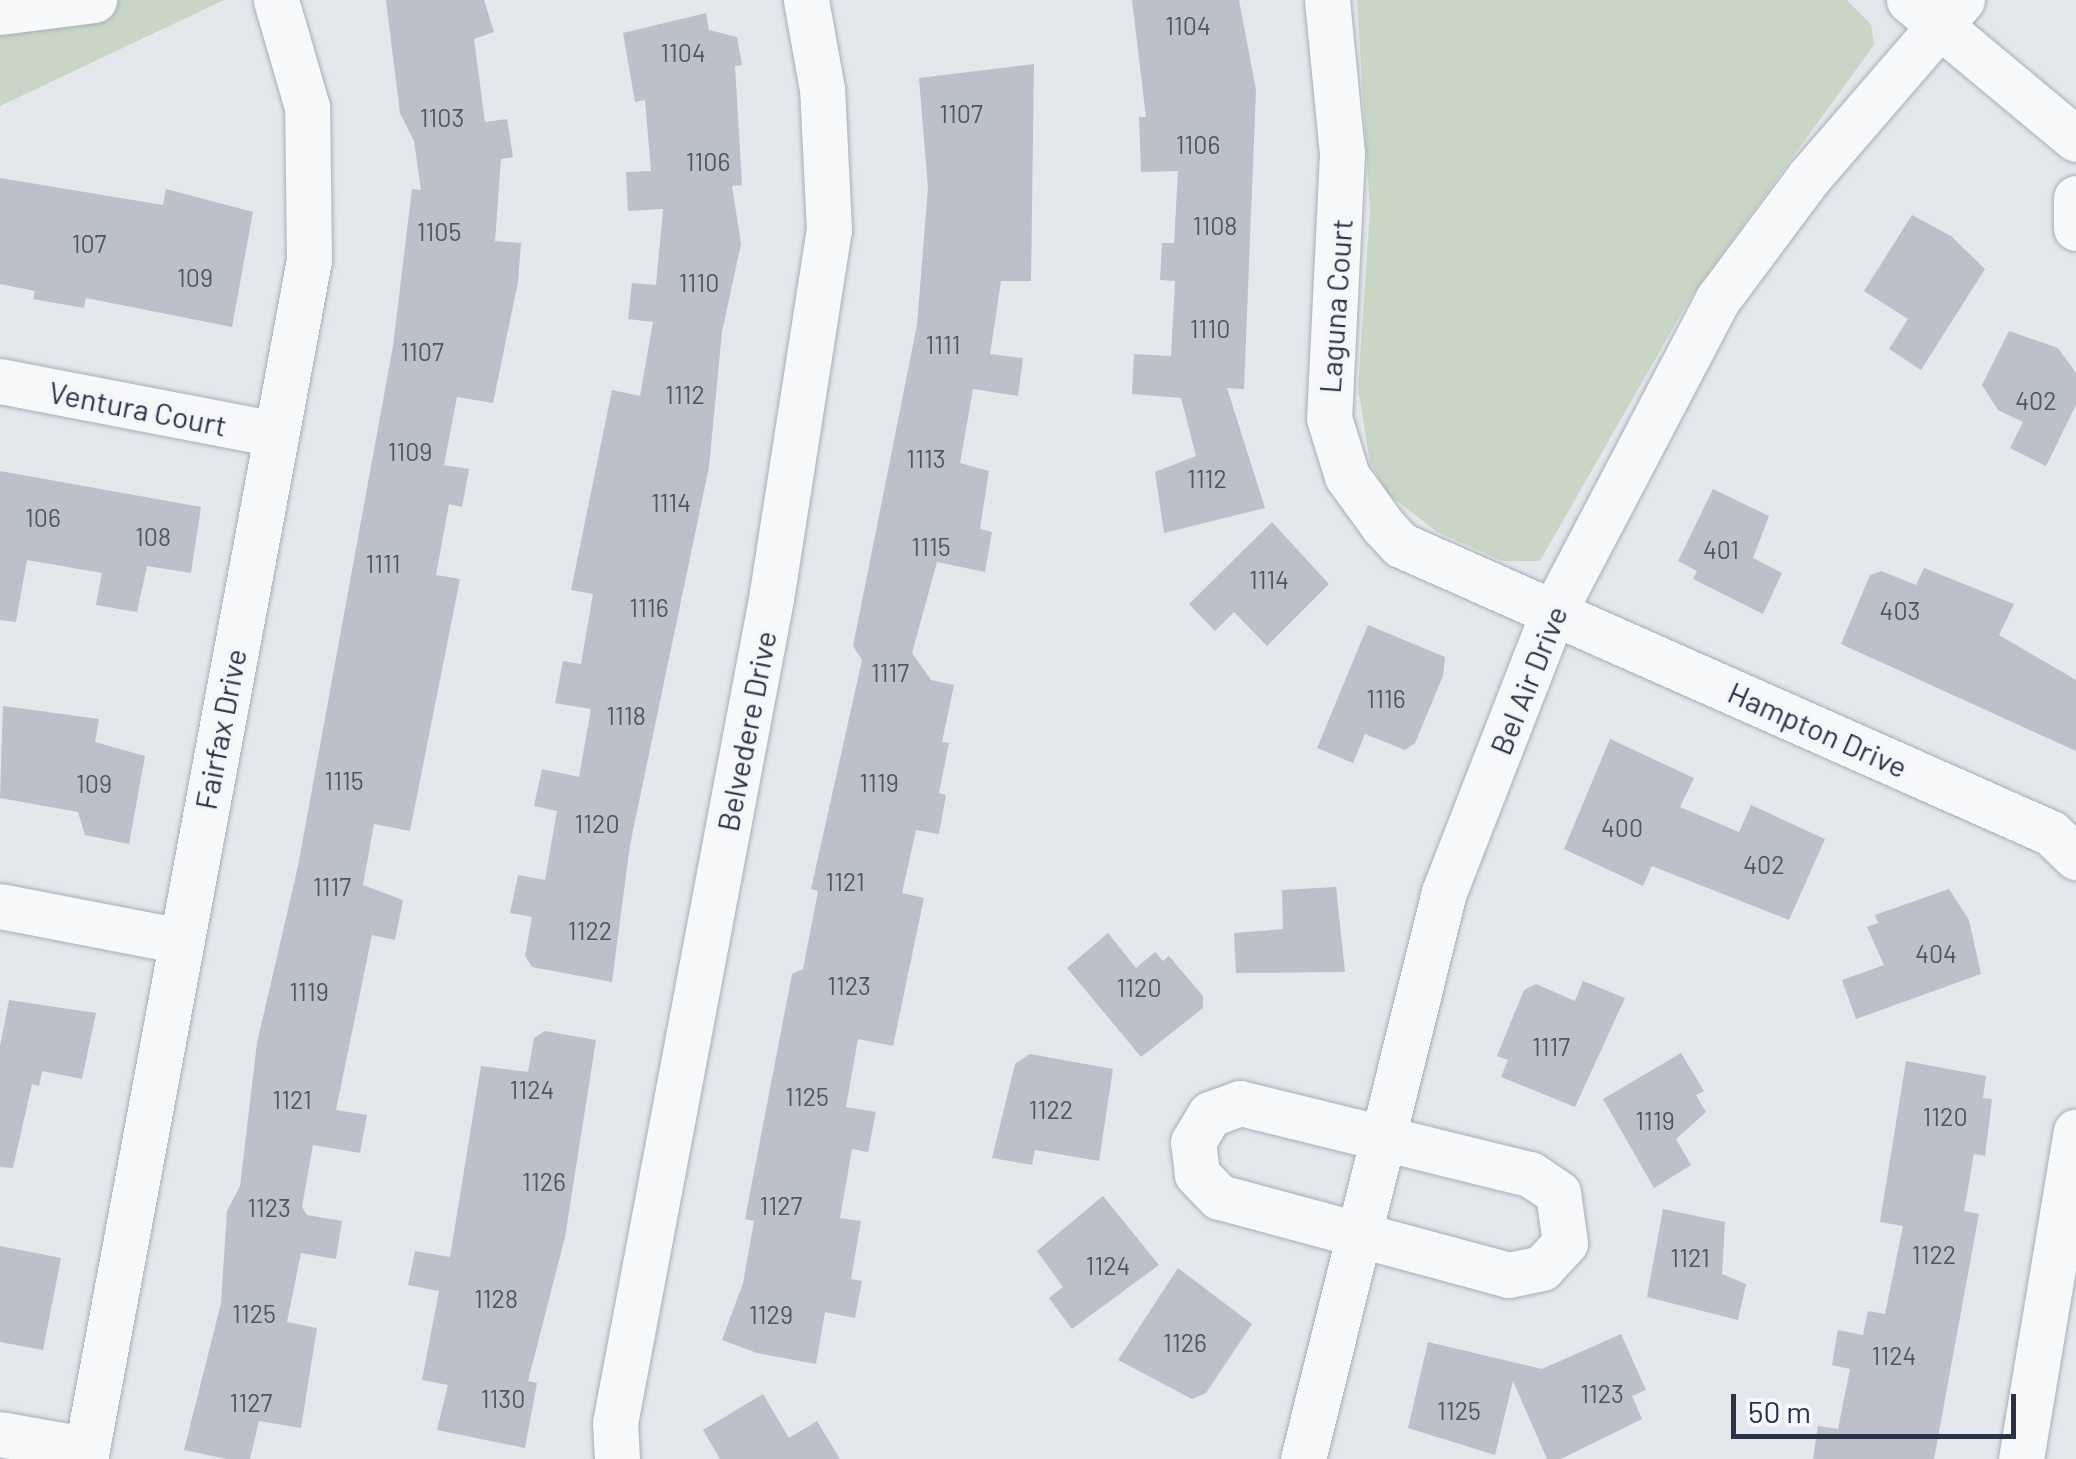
<!DOCTYPE html>
<style>
body{margin:0}
#map{position:relative;width:2076px;height:1459px;overflow:hidden;background:#e4e7ec;font-family:Barlow,sans-serif}
div>[style]{position:absolute}
.green>*{inset:0;background:#c9d6c5}
.building>*{inset:0;background:#bbc0ca}
.roads{filter:drop-shadow(0 0 2px #a9aeb7) drop-shadow(0 0 2px #a9aeb7)}
.minor>*{height:45px;margin:-22.5px;padding:0 22.5px;transform-origin:22.5px;border-radius:22.5px;background:#f7f8fa}
span{translate:-50% -50%;white-space:nowrap;text-align:center;line-height:1.15;-webkit-text-stroke:9px #f4f6f9;paint-order:stroke}
.number-label{font-size:25px;color:#4f5766}
.number-label span{-webkit-text-stroke-width:0}
.street-label{font-size:30px;color:#2b3445}
.scale{position:absolute;left:1731px;top:1394px;width:285px;height:45px;box-sizing:border-box;border:5px solid #2b3445;border-top:0;padding-left:12px;font-size:30px;line-height:35px;white-space:nowrap;color:#2b3445;-webkit-text-stroke:8px #f4f6f9;paint-order:stroke}
</style>
<div id="map">
<div class="green">
<i style="clip-path:polygon(0 0,224px 0,0 106px)"></i>
<i style="clip-path:polygon(1357px 0,1847px 0,1871px 24px,1874px 45px,1689px 300px,1540px 561px,1502px 561px,1437px 532px,1388px 494px,1370px 462px,1358px 388px,1370px 211px)"></i>
</div>
<div class="building">
<i style="clip-path:polygon(386px 0,484px 0,494px 32px,474px 39px,485px 122px,507px 119px,513px 157px,501px 159px,495px 241px,521px 243px,518px 282px,493px 403px,457px 397px,444px 465px,469px 469px,462px 507px,449px 504px,436px 575px,460px 579px,410px 831px,374px 824px,363px 885px,403px 900px,395px 940px,372px 935px,336px 1110px,367px 1115px,360px 1153px,313px 1145px,302px 1207px,307px 1215px,342px 1221px,336px 1259px,301px 1253px,287px 1322px,317px 1328px,301px 1428px,259px 1421px,250px 1459px,227px 1459px,184px 1450px,221px 1303px,227px 1211px,240px 1186px,257px 1043px,298px 866px,393px 346px,412px 189px,421px 190px,414px 141px,400px 113px)"></i>
<i style="clip-path:polygon(1132px 0,1239px 0,1256px 90px,1244px 389px,1227px 388px,1265px 508px,1164px 533px,1155px 472px,1196px 456px,1181px 398px,1132px 394px,1134px 354px,1171px 356px,1175px 281px,1160px 280px,1162px 243px,1174px 243px,1178px 171px,1141px 172px,1139px 117px,1146px 117px)"></i>
<i style="clip-path:polygon(706px 13px,709px 30px,737px 37px,742px 65px,735px 66px,742px 185px,732px 186px,741px 244px,722px 332px,709px 467px,630px 845px,612px 982px,532px 967px,525px 956px,532px 917px,510px 913px,518px 875px,545px 880px,557px 811px,534px 806px,542px 769px,579px 777px,591px 709px,555px 703px,563px 661px,581px 664px,593px 594px,571px 590px,612px 390px,640px 396px,653px 322px,628px 319px,632px 283px,656px 285px,663px 209px,628px 211px,626px 172px,651px 171px,645px 100px,635px 102px,623px 33px)"></i>
<i style="clip-path:polygon(1034px 64px,1031px 281px,1001px 281px,990px 354px,1023px 358px,1018px 396px,973px 389px,960px 463px,989px 471px,980px 529px,992px 532px,985px 572px,937px 562px,912px 653px,931px 680px,954px 685px,942px 742px,949px 743px,939px 793px,946px 795px,939px 834px,916px 830px,902px 893px,924px 898px,893px 1046px,858px 1039px,846px 1107px,876px 1112px,868px 1152px,852px 1149px,840px 1218px,861px 1221px,851px 1279px,862px 1281px,855px 1318px,825px 1312px,816px 1364px,757px 1353px,722px 1340px,743px 1283px,754px 1221px,745px 1219px,792px 974px,803px 969px,818px 891px,811px 889px,862px 660px,853px 646px,917px 325px,928px 188px,919px 78px)"></i>
<i style="clip-path:polygon(0 178px,163px 205px,166px 189px,253px 212px,232px 327px,86px 298px,84px 308px,33px 299px,35px 291px,0 284px)"></i>
<i style="clip-path:polygon(1912px 215px,1951px 236px,1985px 269px,1921px 370px,1889px 349px,1908px 319px,1864px 291px)"></i>
<i style="clip-path:polygon(2009px 331px,2058px 348px,2076px 373px,2076px 405px,2046px 466px,2010px 448px,2023px 422px,1998px 410px,1982px 385px)"></i>
<i style="clip-path:polygon(0 471px,201px 507px,191px 573px,147px 566px,137px 612px,96px 605px,102px 573px,27px 560px,16px 622px,0 620px)"></i>
<i style="clip-path:polygon(1713px 489px,1769px 516px,1753px 558px,1782px 573px,1763px 614px,1693px 579px,1697px 571px,1678px 561px)"></i>
<i style="clip-path:polygon(1272px 522px,1329px 584px,1267px 646px,1234px 612px,1215px 631px,1189px 604px)"></i>
<i style="clip-path:polygon(1924px 568px,2014px 604px,1999px 635px,2076px 680px,2076px 751px,1841px 644px,1870px 575px,1881px 571px,1916px 585px)"></i>
<i style="clip-path:polygon(1368px 625px,1445px 657px,1443px 676px,1415px 743px,1405px 750px,1365px 734px,1353px 763px,1317px 748px)"></i>
<i style="clip-path:polygon(3px 706px,99px 719px,95px 742px,145px 756px,129px 844px,85px 835px,78px 812px,0 798px)"></i>
<i style="clip-path:polygon(1610px 739px,1694px 778px,1680px 807px,1739px 832px,1751px 805px,1825px 839px,1789px 920px,1652px 866px,1643px 886px,1564px 849px)"></i>
<i style="clip-path:polygon(1336px 887px,1345px 972px,1236px 973px,1234px 933px,1283px 929px,1282px 890px)"></i>
<i style="clip-path:polygon(1949px 889px,1969px 920px,1981px 974px,1856px 1019px,1842px 980px,1884px 965px,1867px 927px,1878px 923px,1875px 915px)"></i>
<i style="clip-path:polygon(1108px 933px,1136px 968px,1155px 952px,1163px 961px,1169px 956px,1203px 996px,1203px 1008px,1141px 1057px,1067px 968px)"></i>
<i style="clip-path:polygon(1583px 981px,1625px 998px,1575px 1107px,1501px 1077px,1508px 1060px,1497px 1056px,1524px 990px,1536px 984px,1575px 1001px)"></i>
<i style="clip-path:polygon(9px 1000px,96px 1013px,82px 1079px,42px 1071px,39px 1086px,32px 1084px,13px 1168px,0 1167px,0 1046px)"></i>
<i style="clip-path:polygon(545px 1031px,596px 1040px,565px 1237px,528px 1381px,537px 1383px,525px 1448px,437px 1430px,448px 1385px,422px 1380px,439px 1291px,408px 1285px,415px 1251px,450px 1257px,481px 1066px,528px 1072px,534px 1038px)"></i>
<i style="clip-path:polygon(1681px 1053px,1704px 1091px,1696px 1095px,1706px 1112px,1676px 1139px,1691px 1165px,1654px 1188px,1603px 1099px)"></i>
<i style="clip-path:polygon(1030px 1054px,1113px 1069px,1099px 1161px,1035px 1150px,1032px 1165px,992px 1158px,1015px 1064px)"></i>
<i style="clip-path:polygon(1906px 1061px,1986px 1076px,1983px 1098px,1992px 1099px,1985px 1156px,1974px 1154px,1964px 1211px,1979px 1214px,1934px 1459px,1813px 1459px,1818px 1426px,1838px 1429px,1850px 1369px,1832px 1365px,1838px 1330px,1863px 1335px,1868px 1311px,1885px 1314px,1903px 1226px,1880px 1222px)"></i>
<i style="clip-path:polygon(1103px 1196px,1159px 1265px,1072px 1329px,1049px 1298px,1063px 1287px,1037px 1251px)"></i>
<i style="clip-path:polygon(1663px 1209px,1725px 1222px,1722px 1274px,1746px 1284px,1738px 1320px,1647px 1297px)"></i>
<i style="clip-path:polygon(0 1246px,61px 1258px,43px 1350px,0 1342px)"></i>
<i style="clip-path:polygon(1178px 1268px,1252px 1324px,1206px 1393px,1192px 1399px,1118px 1360px)"></i>
<i style="clip-path:polygon(1621px 1334px,1646px 1390px,1632px 1396px,1642px 1419px,1561px 1459px,1547px 1459px,1513px 1381px,1495px 1455px,1408px 1428px,1428px 1342px,1542px 1369px)"></i>
<i style="clip-path:polygon(763px 1394px,789px 1438px,817px 1421px,840px 1459px,720px 1459px,703px 1430px)"></i>
</div>
<div class="roads">
<div class="minor">
<i style="left:1327px;top:0;width:155px;rotate:84.4deg"></i>
<i style="left:1342px;top:154px;width:264px;rotate:92.8deg"></i>
<i style="left:1329px;top:418px;width:61px;rotate:72.8deg"></i>
<i style="left:1347px;top:476px;width:62px;rotate:54.2deg"></i>
<i style="left:1383px;top:526px;width:26px;rotate:47deg"></i>
<i style="left:1401px;top:545px;width:711px;rotate:23.9deg"></i>
<i style="left:2051px;top:833px;width:35px;rotate:44deg"></i>
<i style="left:1909px;top:0;width:217px;rotate:39.8deg"></i>
<i style="left:0;top:12px;width:95px;rotate:-7.3deg"></i>
<i style="left:2076px;top:198px;width:30px;rotate:90deg"></i>
<i style="left:0;top:381px;width:280px;rotate:10.9deg"></i>
<i style="left:0;top:906px;width:184px;rotate:10.9deg"></i>
<i style="left:1240px;top:1103px;width:299px;rotate:13.8deg"></i>
<i style="left:1530px;top:1174px;width:34px;rotate:34deg"></i>
<i style="left:1558px;top:1193px;width:50px;rotate:82deg"></i>
<i style="left:1565px;top:1243px;width:34px;rotate:133deg"></i>
<i style="left:1542px;top:1268px;width:34px;rotate:168deg"></i>
<i style="left:1509px;top:1275px;width:300px;rotate:-164.9deg"></i>
<i style="left:1219px;top:1197px;width:32px;rotate:-134deg"></i>
<i style="left:1197px;top:1174px;width:32px;rotate:-97deg"></i>
<i style="left:1193px;top:1142px;width:33px;rotate:-59deg"></i>
<i style="left:1210px;top:1114px;width:32px;rotate:-20deg"></i>
<i style="left:0;top:1434px;width:86px;rotate:10deg"></i>
<i style="left:85px;top:1459px;width:1220px;rotate:-79.42deg"></i>
<i style="left:309px;top:260px;width:153px;rotate:-90.7deg"></i>
<i style="left:307px;top:107px;width:111px;rotate:-106.2deg"></i>
<i style="left:617px;top:1459px;width:36px;rotate:-93deg"></i>
<i style="left:615px;top:1423px;width:839px;rotate:-79.28deg"></i>
<i style="left:771px;top:599px;width:374px;rotate:-81.1deg"></i>
<i style="left:829px;top:230px;width:141px;rotate:-92.8deg"></i>
<i style="left:822px;top:89px;width:90px;rotate:-100.2deg"></i>
<i style="left:1303px;top:1459px;width:584px;rotate:-76.04deg"></i>
<i style="left:1444px;top:892px;width:300px;rotate:-68.7deg"></i>
<i style="left:1553px;top:613px;width:355px;rotate:-62.3deg"></i>
<i style="left:1718px;top:299px;width:152px;rotate:-53.3deg"></i>
<i style="left:1809px;top:177px;width:234px;rotate:-49.2deg"></i>
<i style="left:2021px;top:1459px;width:332px;rotate:-80.5deg"></i>
</div>
</div>
<div class="number-label">
<span style="left:1188px;top:25px">1104</span>
<span style="left:683px;top:52px">1104</span>
<span style="left:961px;top:113px">1107</span>
<span style="left:442px;top:117px">1103</span>
<span style="left:1198px;top:144px">1106</span>
<span style="left:708px;top:161px">1106</span>
<span style="left:1215px;top:225px">1108</span>
<span style="left:439px;top:231px">1105</span>
<span style="left:89px;top:243px">107</span>
<span style="left:195px;top:277px">109</span>
<span style="left:699px;top:282px">1110</span>
<span style="left:1210px;top:328px">1110</span>
<span style="left:943px;top:344px">1111</span>
<span style="left:422px;top:351px">1107</span>
<span style="left:685px;top:394px">1112</span>
<span style="left:2036px;top:400px">402</span>
<span style="left:410px;top:451px">1109</span>
<span style="left:926px;top:458px">1113</span>
<span style="left:1207px;top:478px">1112</span>
<span style="left:671px;top:502px">1114</span>
<span style="left:43px;top:517px">106</span>
<span style="left:153px;top:536px">108</span>
<span style="left:931px;top:546px">1115</span>
<span style="left:1721px;top:549px">401</span>
<span style="left:383px;top:563px">1111</span>
<span style="left:1269px;top:579px">1114</span>
<span style="left:649px;top:607px">1116</span>
<span style="left:1900px;top:610px">403</span>
<span style="left:890px;top:672px">1117</span>
<span style="left:1386px;top:698px">1116</span>
<span style="left:626px;top:715px">1118</span>
<span style="left:344px;top:780px">1115</span>
<span style="left:879px;top:782px">1119</span>
<span style="left:94px;top:783px">109</span>
<span style="left:597px;top:823px">1120</span>
<span style="left:1622px;top:827px">400</span>
<span style="left:1764px;top:864px">402</span>
<span style="left:845px;top:881px">1121</span>
<span style="left:332px;top:886px">1117</span>
<span style="left:590px;top:930px">1122</span>
<span style="left:1936px;top:953px">404</span>
<span style="left:849px;top:985px">1123</span>
<span style="left:1139px;top:987px">1120</span>
<span style="left:309px;top:991px">1119</span>
<span style="left:1551px;top:1046px">1117</span>
<span style="left:532px;top:1089px">1124</span>
<span style="left:807px;top:1096px">1125</span>
<span style="left:292px;top:1099px">1121</span>
<span style="left:1051px;top:1109px">1122</span>
<span style="left:1945px;top:1116px">1120</span>
<span style="left:1655px;top:1120px">1119</span>
<span style="left:544px;top:1181px">1126</span>
<span style="left:781px;top:1205px">1127</span>
<span style="left:269px;top:1207px">1123</span>
<span style="left:1934px;top:1254px">1122</span>
<span style="left:1690px;top:1257px">1121</span>
<span style="left:1108px;top:1265px">1124</span>
<span style="left:496px;top:1298px">1128</span>
<span style="left:254px;top:1313px">1125</span>
<span style="left:771px;top:1314px">1129</span>
<span style="left:1185px;top:1342px">1126</span>
<span style="left:1894px;top:1355px">1124</span>
<span style="left:1602px;top:1393px">1123</span>
<span style="left:503px;top:1398px">1130</span>
<span style="left:251px;top:1402px">1127</span>
<span style="left:1459px;top:1410px">1125</span>
</div>
<div class="street-label">
<span style="left:1335px;top:306px;rotate:-86deg">Laguna Court</span>
<span style="left:138px;top:408px;rotate:11deg">Ventura Court</span>
<span style="left:1528px;top:680px;rotate:-68deg">Bel Air Drive</span>
<span style="left:220px;top:729px;rotate:-79deg">Fairfax Drive</span>
<span style="left:1818px;top:729px;rotate:24deg">Hampton Drive</span>
<span style="left:746px;top:731px;rotate:-79deg">Belvedere Drive</span>
</div>
<div class="scale">50 m</div>
</div>
